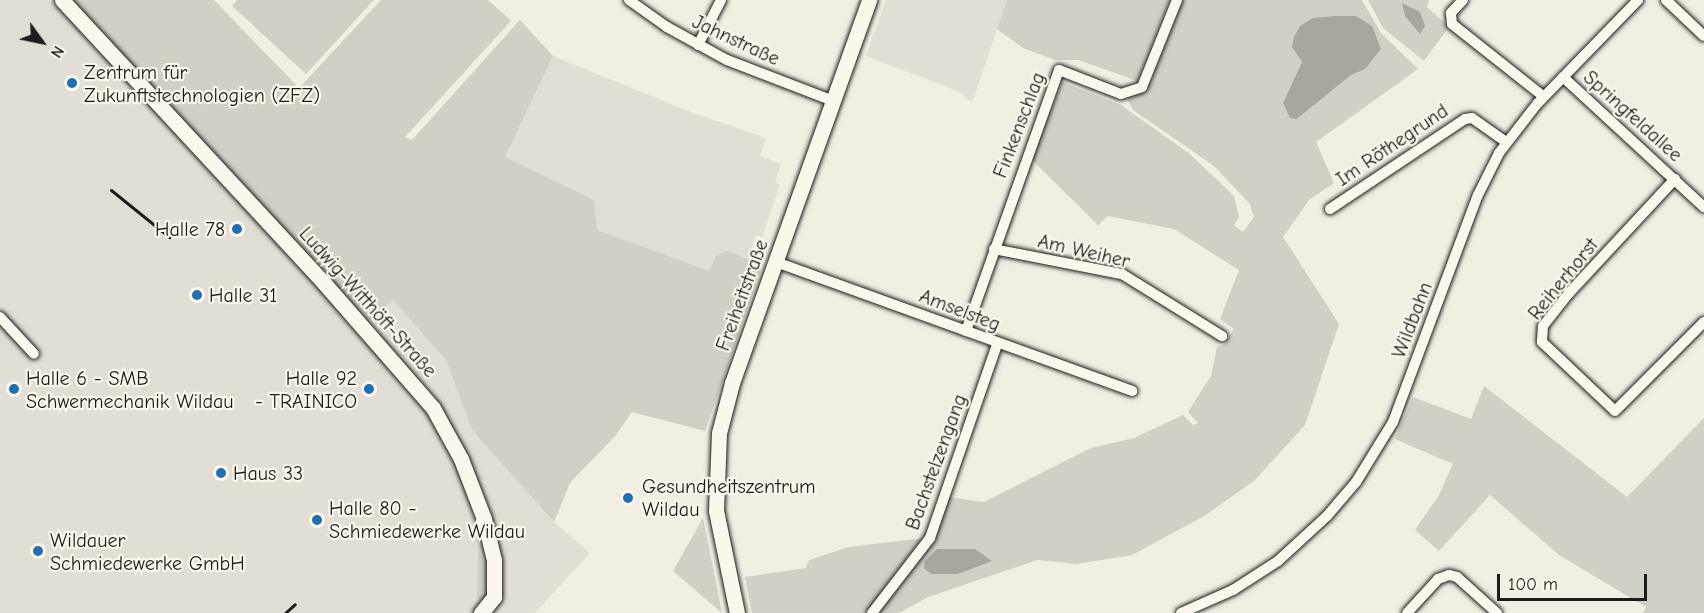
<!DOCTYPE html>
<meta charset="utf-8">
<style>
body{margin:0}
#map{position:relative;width:1704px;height:613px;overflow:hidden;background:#f2eee4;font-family:"Comic Neue",sans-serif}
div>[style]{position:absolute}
.built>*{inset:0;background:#e2ded5}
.green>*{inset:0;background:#d2cfc6}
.water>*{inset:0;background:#a9a6a0}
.roads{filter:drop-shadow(0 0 2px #1c1c1c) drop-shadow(0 0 2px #1c1c1c)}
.street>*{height:10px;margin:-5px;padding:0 5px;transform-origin:5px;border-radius:5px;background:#fbf7ec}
.secondary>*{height:15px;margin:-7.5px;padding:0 7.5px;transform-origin:7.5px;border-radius:7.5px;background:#fbf7ec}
.rail>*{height:3px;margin:-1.5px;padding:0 1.5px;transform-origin:1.5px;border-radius:1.5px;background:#1c1c1c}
.dots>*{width:16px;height:16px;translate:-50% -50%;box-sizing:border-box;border:3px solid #fbf7ec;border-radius:50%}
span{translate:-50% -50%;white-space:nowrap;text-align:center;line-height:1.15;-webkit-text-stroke:4.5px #fbf7ec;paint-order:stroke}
.street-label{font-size:20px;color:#1c1c1c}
.poi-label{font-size:20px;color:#1c1c1c}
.left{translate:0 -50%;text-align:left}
.right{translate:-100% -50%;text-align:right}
.north{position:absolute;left:12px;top:12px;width:60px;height:60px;-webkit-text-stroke:4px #fbf7ec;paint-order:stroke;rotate:123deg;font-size:16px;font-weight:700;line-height:24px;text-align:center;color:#1c1c1c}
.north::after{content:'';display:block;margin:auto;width:21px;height:27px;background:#1c1c1c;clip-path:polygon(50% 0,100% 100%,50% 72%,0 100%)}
.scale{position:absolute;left:1497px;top:574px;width:150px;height:27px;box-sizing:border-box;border:3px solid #1c1c1c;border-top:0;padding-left:8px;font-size:18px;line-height:21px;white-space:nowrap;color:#1c1c1c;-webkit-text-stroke:4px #fbf7ec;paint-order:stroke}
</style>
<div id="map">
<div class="built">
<i style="clip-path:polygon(0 0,69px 0,369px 323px,393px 300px,446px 360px,472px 430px,554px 522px,590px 553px,535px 613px,0 613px)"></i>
<i style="clip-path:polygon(886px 0,1007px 0,972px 103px,960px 92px,866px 56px)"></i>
<i style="clip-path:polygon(553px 56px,693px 113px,766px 138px,760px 156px,781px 164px,775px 182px,780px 185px,762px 237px,756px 235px,748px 258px,727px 251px,711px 271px,596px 230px,505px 157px)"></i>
</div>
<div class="green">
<i style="clip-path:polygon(69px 0,214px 0,299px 88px,381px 0,488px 0,511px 21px,405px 137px,412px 140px,520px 20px,553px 56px,505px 157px,594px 200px,597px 230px,710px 271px,716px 256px,727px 251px,763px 264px,705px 431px,632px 412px,615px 436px,570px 483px,554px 522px,472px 430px,446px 360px,393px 300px,368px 323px)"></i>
<i style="clip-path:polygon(237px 0,374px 0,306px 74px,232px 6px)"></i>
<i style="clip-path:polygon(1007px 0,1170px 0,1138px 81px,1078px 60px,1055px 60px,1023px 48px,997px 29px)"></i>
<i style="clip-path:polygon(evenodd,1183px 0,1362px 0,1381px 33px,1418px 69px,1316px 142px,1334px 183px,1309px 200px,1283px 237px,1339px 324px,1305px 425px,1255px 480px,1206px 515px,1132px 555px,1077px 564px,1037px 560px,928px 597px,899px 613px,875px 613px,908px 570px,948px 497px,984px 502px,1091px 448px,1134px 438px,1183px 415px,1193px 425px,1198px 423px,1188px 412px,1211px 376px,1217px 347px,1223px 345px,1234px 329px,1220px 319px,1239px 270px,1174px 229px,1108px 216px,1098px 225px,1031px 159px,1062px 82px,1121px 105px,1190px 154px,1234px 196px,1239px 217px,1234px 225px,1243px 232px,1254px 217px,1250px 204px,1214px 166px,1133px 110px,1127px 99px,1148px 88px,1183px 0,1302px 62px,1365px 69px,1351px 75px,1297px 119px,1297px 73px,1302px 62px)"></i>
<i style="clip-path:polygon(1368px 0,1429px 0,1427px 7px,1449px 27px,1424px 61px,1383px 28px)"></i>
<i style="clip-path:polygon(1484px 386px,1627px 497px,1704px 418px,1704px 613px,1643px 613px,1646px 607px,1559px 555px,1490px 495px,1439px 551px,1415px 530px,1439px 495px,1453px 464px,1395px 439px,1413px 397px,1471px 419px)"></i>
<i style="clip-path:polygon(703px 518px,722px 613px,673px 571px)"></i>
<i style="clip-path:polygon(925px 538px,866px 613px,752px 613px,745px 577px,806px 568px,809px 560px,848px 547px)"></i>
<i style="clip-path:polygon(478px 550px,490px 571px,490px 588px,484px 604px,477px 598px)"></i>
</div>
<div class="water">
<i style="clip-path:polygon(1402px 3px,1420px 12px,1425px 26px,1420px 34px,1405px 16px)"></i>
<i style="clip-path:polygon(1335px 16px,1356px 16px,1372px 26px,1381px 49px,1365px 69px,1351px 75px,1297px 119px,1290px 118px,1283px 103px,1302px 62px,1292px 47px,1294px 37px,1300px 26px,1313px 18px)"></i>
<i style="clip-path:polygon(937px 549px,975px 549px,992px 561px,958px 574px,931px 574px,924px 568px,925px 561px)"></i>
</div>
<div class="roads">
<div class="street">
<i style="left:629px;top:0;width:47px;rotate:35.4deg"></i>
<i style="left:667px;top:27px;width:68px;rotate:28.8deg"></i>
<i style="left:727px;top:60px;width:114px;rotate:21.1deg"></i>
<i style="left:1463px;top:0;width:18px;rotate:133deg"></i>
<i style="left:1451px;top:13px;width:11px;rotate:85deg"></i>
<i style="left:1452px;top:24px;width:117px;rotate:38.4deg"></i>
<i style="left:1666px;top:0;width:52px;rotate:43.5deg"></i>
<i style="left:698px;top:45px;width:51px;rotate:-62.9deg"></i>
<i style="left:1563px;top:77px;width:192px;rotate:42.7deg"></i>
<i style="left:1675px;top:179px;width:156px;rotate:132.9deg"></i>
<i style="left:1569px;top:293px;width:42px;rotate:128.2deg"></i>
<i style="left:1543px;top:326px;width:16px;rotate:94deg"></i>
<i style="left:1542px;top:342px;width:100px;rotate:43.4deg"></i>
<i style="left:1615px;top:411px;width:126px;rotate:-45deg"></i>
<i style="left:1330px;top:209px;width:162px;rotate:-33.7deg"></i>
<i style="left:1465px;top:119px;width:7px;rotate:-8deg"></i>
<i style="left:1472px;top:118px;width:42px;rotate:35.2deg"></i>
<i style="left:994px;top:249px;width:130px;rotate:11.1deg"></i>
<i style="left:1122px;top:274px;width:118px;rotate:31.8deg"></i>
<i style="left:776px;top:262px;width:379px;rotate:19.9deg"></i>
<i style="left:0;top:317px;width:50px;rotate:47.4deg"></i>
<i style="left:966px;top:331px;width:277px;rotate:-70.4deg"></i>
<i style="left:1059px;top:70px;width:66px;rotate:21.2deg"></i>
<i style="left:1121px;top:94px;width:22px;rotate:-18deg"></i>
<i style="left:1142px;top:87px;width:94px;rotate:-68.1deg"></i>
<i style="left:872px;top:613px;width:95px;rotate:-52.3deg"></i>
<i style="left:930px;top:538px;width:205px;rotate:-70.9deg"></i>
<i style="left:1181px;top:613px;width:57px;rotate:-23.9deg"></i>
<i style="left:1233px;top:590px;width:54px;rotate:-32.8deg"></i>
<i style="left:1278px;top:561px;width:67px;rotate:-42.6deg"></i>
<i style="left:1327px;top:516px;width:45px;rotate:-49.5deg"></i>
<i style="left:1356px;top:482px;width:70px;rotate:-58.3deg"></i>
<i style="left:1393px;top:422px;width:242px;rotate:-69.5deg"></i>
<i style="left:1478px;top:195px;width:47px;rotate:-63.4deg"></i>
<i style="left:1499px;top:153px;width:62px;rotate:-52.2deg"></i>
<i style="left:1537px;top:104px;width:145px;rotate:-45.8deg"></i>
<i style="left:1407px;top:613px;width:46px;rotate:-47.6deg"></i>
<i style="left:1438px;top:579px;width:12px;rotate:-20deg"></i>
<i style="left:1449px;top:575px;width:8px;rotate:14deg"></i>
<i style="left:1457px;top:577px;width:54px;rotate:42deg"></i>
</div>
<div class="secondary">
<i style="left:62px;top:0;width:386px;rotate:47.2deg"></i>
<i style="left:324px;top:283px;width:166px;rotate:48.9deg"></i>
<i style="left:433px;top:408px;width:58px;rotate:61.2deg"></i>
<i style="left:461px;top:459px;width:64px;rotate:69deg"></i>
<i style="left:484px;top:519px;width:42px;rotate:76.3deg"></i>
<i style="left:494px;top:560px;width:37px;rotate:90deg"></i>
<i style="left:494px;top:597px;width:21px;rotate:129deg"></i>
<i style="left:737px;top:613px;width:104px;rotate:-101.6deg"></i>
<i style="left:716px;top:511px;width:78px;rotate:-87.8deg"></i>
<i style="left:719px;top:433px;width:52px;rotate:-75.4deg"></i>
<i style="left:732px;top:383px;width:407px;rotate:-70.3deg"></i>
</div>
</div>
<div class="rail">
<i style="left:111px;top:190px;width:75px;rotate:39deg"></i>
<i style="left:285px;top:613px;width:13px;rotate:-42deg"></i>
</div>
<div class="dots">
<i style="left:72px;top:83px;background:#1f6fb2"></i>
<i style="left:237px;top:229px;background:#1f6fb2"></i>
<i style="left:197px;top:295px;background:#1f6fb2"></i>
<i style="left:14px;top:389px;background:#1f6fb2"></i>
<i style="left:369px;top:389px;background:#1f6fb2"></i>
<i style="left:221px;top:473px;background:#1f6fb2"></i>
<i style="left:628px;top:498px;background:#1f6fb2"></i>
<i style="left:317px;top:520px;background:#1f6fb2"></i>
<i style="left:38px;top:551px;background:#1f6fb2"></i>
</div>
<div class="street-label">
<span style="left:736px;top:40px;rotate:25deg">Jahnstraße</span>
<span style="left:1633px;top:116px;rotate:42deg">Springfeldallee</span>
<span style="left:1019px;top:125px;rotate:-69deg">Finkenschlag</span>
<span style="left:1392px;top:145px;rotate:-34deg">Im Röthegrund</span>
<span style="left:1084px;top:251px;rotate:13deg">Am Weiher</span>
<span style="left:1563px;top:279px;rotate:-51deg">Reiherhorst</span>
<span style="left:742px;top:295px;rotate:-70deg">Freiheitstraße</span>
<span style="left:368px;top:302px;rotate:48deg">Ludwig-Witthöft-Straße</span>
<span style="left:960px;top:310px;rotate:21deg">Amselsteg</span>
<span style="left:1412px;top:320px;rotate:-69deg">Wildbahn</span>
<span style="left:936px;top:462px;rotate:-70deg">Bachstelzengang</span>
</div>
<div class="poi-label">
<span class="left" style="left:84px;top:84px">Zentrum für<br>Zukunftstechnologien (ZFZ)</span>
<span class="right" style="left:225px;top:229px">Halle 78</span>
<span class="left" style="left:209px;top:295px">Halle 31</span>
<span class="left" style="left:26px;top:390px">Halle 6 - SMB<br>Schwermechanik Wildau</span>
<span class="right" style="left:357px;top:390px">Halle 92<br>- TRAINICO</span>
<span class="left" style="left:233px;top:473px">Haus 33</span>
<span class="left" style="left:642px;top:498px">Gesundheitszentrum<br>Wildau</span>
<span class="left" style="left:329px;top:520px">Halle 80 -<br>Schmiedewerke Wildau</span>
<span class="left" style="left:50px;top:552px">Wildauer<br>Schmiedewerke GmbH</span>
</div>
<div class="north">N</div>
<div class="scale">100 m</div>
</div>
